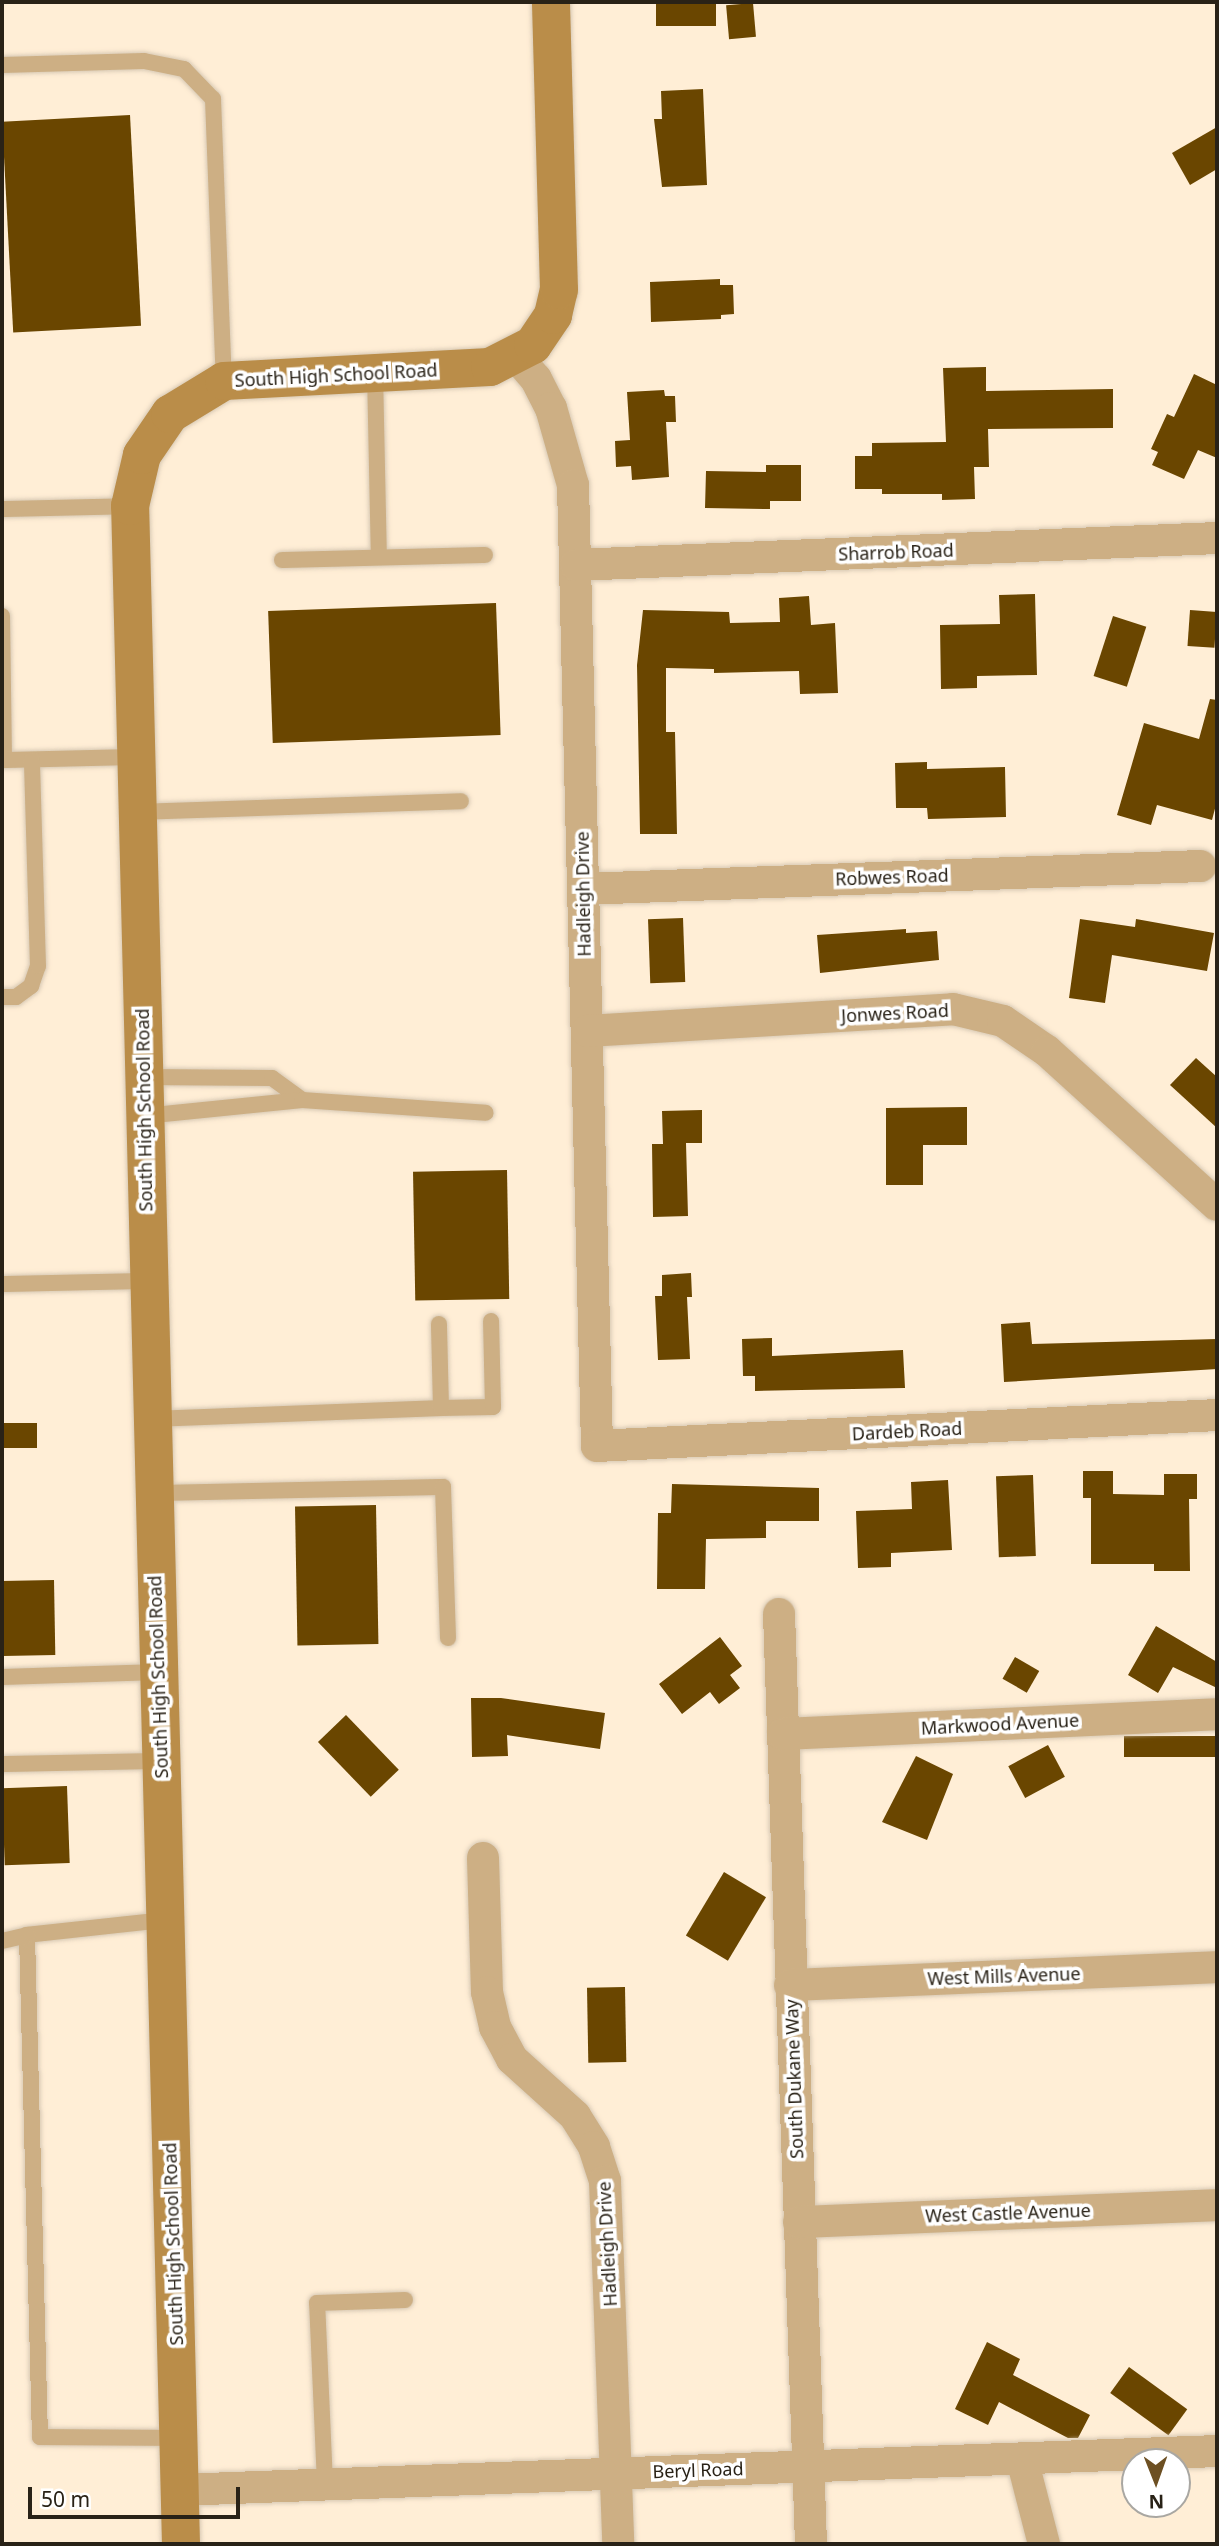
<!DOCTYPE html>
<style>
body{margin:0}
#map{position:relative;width:1219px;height:2546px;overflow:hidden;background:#ffeed6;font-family:"Noto Sans",sans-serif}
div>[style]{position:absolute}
.building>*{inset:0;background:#6a4600;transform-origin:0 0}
.roads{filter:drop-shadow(0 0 2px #d8c9b4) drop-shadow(0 0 2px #d8c9b4)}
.lane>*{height:16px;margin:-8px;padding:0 8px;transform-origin:8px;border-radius:8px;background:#cdaf84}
.street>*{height:32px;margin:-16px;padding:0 16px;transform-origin:16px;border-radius:16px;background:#cdaf84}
.secondary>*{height:38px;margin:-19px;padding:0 19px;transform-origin:19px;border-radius:19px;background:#ba8d49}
span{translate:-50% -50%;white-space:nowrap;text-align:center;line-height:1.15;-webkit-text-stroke:7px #fff;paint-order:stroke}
.street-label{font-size:18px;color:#292217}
.frame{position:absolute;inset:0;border:4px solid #292217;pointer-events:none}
.north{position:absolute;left:1121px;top:2448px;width:70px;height:70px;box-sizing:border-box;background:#fff;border:2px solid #a9a7a2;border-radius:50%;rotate:179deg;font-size:19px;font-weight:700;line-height:28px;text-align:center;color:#292217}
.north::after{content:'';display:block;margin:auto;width:24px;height:32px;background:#6d5023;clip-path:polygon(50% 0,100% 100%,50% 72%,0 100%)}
.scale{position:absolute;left:28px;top:2487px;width:212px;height:32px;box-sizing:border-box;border:4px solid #292217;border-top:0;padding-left:9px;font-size:21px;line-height:24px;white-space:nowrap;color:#292217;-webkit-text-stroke:5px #fff;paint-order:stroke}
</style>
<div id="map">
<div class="building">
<i style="left:656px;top:2px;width:60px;height:24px"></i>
<i style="left:753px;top:3px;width:34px;height:27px;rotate:85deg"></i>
<i style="clip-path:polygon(703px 89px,707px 185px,662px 187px,654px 119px,662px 119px,661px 91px)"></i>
<i style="left:130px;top:115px;width:211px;height:128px;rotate:87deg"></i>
<i style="clip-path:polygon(1217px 127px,1217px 169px,1190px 185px,1172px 153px)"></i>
<i style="clip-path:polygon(720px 279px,720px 285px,733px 285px,734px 314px,721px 315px,721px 319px,651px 322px,650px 282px)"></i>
<i style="clip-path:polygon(986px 367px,986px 391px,1113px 389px,1113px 428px,988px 429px,989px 467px,974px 467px,975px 499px,942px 500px,942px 494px,882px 494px,882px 489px,855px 489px,855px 456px,872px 456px,872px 443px,946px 442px,943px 368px)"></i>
<i style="clip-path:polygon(1194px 374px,1217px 385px,1217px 458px,1198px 450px,1184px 479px,1152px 465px,1158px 452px,1151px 449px,1167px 414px,1174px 417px)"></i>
<i style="clip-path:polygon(664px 390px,665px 396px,675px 396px,676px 422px,666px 422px,669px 477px,632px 480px,631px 466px,616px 467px,615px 441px,630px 440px,627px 392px)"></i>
<i style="clip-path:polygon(766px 465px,801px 465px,801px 501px,770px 501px,770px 509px,705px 508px,706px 471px,766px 472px)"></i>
<i style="clip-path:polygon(1035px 594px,1037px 675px,977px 676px,977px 688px,941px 689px,940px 625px,1000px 624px,999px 595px)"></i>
<i style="clip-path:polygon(809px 596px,811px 625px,835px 623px,838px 693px,800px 694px,799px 671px,714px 673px,714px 669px,666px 668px,666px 732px,675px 732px,677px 834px,640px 834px,637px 665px,643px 610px,729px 612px,730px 623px,780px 622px,779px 598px)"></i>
<i style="left:496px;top:603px;width:132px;height:228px;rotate:88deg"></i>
<i style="left:1190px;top:610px;width:27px;height:36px;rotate:4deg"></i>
<i style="left:1113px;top:616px;width:35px;height:63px;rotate:18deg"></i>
<i style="clip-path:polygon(1210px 699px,1217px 700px,1217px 801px,1212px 820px,1157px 805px,1151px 825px,1117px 815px,1144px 723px,1199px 739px)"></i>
<i style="clip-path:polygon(927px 762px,927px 769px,1005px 767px,1006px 817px,928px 819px,927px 808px,896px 808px,895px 763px)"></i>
<i style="left:683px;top:918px;width:64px;height:35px;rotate:88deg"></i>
<i style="clip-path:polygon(1080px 919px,1135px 927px,1136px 919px,1214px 933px,1207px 971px,1112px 955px,1105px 1003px,1069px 998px)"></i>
<i style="clip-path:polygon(906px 929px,906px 933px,937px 931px,939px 960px,820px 973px,817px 935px)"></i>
<i style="clip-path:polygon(1196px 1058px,1217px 1077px,1217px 1128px,1170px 1085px)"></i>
<i style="clip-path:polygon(967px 1107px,967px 1145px,923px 1145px,923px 1185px,886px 1185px,886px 1108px)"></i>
<i style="clip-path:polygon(702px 1110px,702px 1143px,686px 1143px,688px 1216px,653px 1217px,652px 1144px,663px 1144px,662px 1111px)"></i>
<i style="left:507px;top:1170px;width:129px;height:94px;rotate:89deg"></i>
<i style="clip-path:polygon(691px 1273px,692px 1297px,687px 1297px,690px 1359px,658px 1360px,655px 1296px,662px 1296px,662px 1275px)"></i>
<i style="clip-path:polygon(1030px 1322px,1032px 1344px,1217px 1339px,1217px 1369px,1004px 1382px,1001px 1324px)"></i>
<i style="clip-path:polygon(772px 1338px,772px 1356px,903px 1350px,905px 1388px,755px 1391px,755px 1376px,743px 1376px,742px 1339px)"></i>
<i style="left:37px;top:1423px;width:25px;height:35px;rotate:90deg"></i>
<i style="clip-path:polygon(1083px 1471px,1113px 1471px,1113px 1494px,1164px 1495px,1164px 1474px,1197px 1474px,1197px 1499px,1189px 1499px,1190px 1571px,1154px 1571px,1154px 1564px,1091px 1564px,1091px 1498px,1083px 1498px)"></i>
<i style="left:1033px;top:1475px;width:81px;height:37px;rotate:88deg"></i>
<i style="clip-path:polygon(948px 1480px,952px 1550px,891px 1553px,891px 1567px,858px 1568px,856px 1511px,912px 1509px,911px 1482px)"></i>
<i style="clip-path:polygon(672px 1484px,819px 1488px,819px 1521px,766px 1521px,766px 1538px,706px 1539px,705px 1589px,657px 1589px,658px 1513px,671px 1513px)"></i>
<i style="left:376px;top:1505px;width:139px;height:81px;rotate:89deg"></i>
<i style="left:54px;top:1580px;width:75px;height:52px;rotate:89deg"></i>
<i style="clip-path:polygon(1156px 1626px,1217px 1662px,1217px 1688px,1173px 1667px,1158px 1693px,1128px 1675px)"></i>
<i style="clip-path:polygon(720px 1637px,742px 1666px,730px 1675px,740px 1688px,719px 1704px,710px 1692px,682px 1714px,659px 1684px)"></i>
<i style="left:1015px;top:1657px;width:28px;height:25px;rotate:30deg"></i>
<i style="clip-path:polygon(471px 1698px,501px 1698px,605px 1713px,600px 1749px,507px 1735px,508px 1756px,472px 1757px)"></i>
<i style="left:346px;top:1715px;width:76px;height:39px;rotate:46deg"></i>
<i style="left:1217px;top:1736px;width:21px;height:93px;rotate:90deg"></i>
<i style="left:1048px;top:1745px;width:36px;height:45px;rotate:62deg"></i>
<i style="clip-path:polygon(916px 1756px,953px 1774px,927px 1840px,882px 1822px)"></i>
<i style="left:67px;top:1786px;width:77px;height:65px;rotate:88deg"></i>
<i style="left:724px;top:1872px;width:49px;height:74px;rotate:31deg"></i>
<i style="left:625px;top:1987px;width:75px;height:38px;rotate:89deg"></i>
<i style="clip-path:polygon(987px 2342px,1020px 2359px,1013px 2375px,1090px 2415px,1078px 2438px,1068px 2438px,999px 2402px,988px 2425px,955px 2409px)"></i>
<i style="left:1129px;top:2367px;width:72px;height:32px;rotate:36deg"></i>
</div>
<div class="roads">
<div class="lane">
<i style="left:2px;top:65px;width:142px;rotate:-1.6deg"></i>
<i style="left:144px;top:61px;width:41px;rotate:11.3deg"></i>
<i style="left:184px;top:69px;width:42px;rotate:46deg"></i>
<i style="left:213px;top:99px;width:282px;rotate:87.8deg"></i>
<i style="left:375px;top:372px;width:185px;rotate:88.8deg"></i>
<i style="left:2px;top:509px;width:128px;rotate:-1.3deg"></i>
<i style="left:282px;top:560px;width:203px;rotate:-1.4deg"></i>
<i style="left:2px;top:616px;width:144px;rotate:89.2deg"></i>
<i style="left:4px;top:760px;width:132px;rotate:-1.3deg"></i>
<i style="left:137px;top:812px;width:324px;rotate:-1.9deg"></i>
<i style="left:2px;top:997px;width:14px"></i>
<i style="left:16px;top:997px;width:19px;rotate:-36deg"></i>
<i style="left:31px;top:986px;width:21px;rotate:-71deg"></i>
<i style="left:38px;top:966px;width:206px;rotate:-91.7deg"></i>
<i style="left:143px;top:1077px;width:129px;rotate:0.4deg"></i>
<i style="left:272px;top:1078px;width:37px;rotate:36deg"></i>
<i style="left:144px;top:1116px;width:159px;rotate:-5.8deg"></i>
<i style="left:302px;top:1100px;width:184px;rotate:4deg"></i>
<i style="left:2px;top:1284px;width:145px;rotate:-1.2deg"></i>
<i style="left:441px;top:1408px;width:52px;rotate:-1.1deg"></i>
<i style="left:493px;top:1407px;width:86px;rotate:-91.3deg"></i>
<i style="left:153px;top:1419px;width:288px;rotate:-2.2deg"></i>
<i style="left:441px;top:1408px;width:84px;rotate:-91.4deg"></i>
<i style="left:155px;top:1493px;width:288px;rotate:-1.2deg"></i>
<i style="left:443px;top:1487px;width:151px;rotate:88.1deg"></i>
<i style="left:2px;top:1677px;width:156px;rotate:-1.8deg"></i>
<i style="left:2px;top:1764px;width:158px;rotate:-1.1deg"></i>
<i style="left:164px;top:1920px;width:138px;rotate:173.8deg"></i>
<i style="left:27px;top:1935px;width:502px;rotate:88.52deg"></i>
<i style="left:40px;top:2437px;width:138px;rotate:0.4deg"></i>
<i style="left:2px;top:1941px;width:26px;rotate:-13deg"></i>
<i style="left:325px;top:2484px;width:181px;rotate:-92.5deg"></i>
<i style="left:317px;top:2303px;width:88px;rotate:-2deg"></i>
</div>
<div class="street">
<i style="left:516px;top:356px;width:30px;rotate:49deg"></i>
<i style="left:536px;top:379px;width:33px;rotate:63deg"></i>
<i style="left:551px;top:408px;width:80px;rotate:74.1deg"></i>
<i style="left:573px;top:485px;width:961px;rotate:88.57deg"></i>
<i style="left:597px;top:1446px;width:621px;rotate:-2.86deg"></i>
<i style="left:576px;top:565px;width:642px;rotate:-2.41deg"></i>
<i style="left:583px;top:889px;width:618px;rotate:-2.13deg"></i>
<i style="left:587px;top:1031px;width:367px;rotate:-3.4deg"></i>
<i style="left:953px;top:1009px;width:51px;rotate:13.5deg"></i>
<i style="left:1003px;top:1021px;width:53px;rotate:34.3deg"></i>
<i style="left:1047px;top:1051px;width:229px;rotate:42.2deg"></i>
<i style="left:779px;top:1614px;width:931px;rotate:88.03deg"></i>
<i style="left:783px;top:1734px;width:434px;rotate:-2.6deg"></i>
<i style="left:483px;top:1858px;width:134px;rotate:88.3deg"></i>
<i style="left:487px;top:1992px;width:36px;rotate:77deg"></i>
<i style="left:495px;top:2027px;width:36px;rotate:62deg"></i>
<i style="left:512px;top:2059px;width:85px;rotate:42.1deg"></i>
<i style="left:575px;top:2116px;width:36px;rotate:58deg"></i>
<i style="left:594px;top:2147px;width:36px;rotate:72deg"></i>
<i style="left:605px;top:2181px;width:363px;rotate:87.9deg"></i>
<i style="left:790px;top:1985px;width:427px;rotate:-2.4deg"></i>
<i style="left:799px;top:2222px;width:418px;rotate:-2.3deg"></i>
<i style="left:1022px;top:2459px;width:88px;rotate:75.5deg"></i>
<i style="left:179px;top:2490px;width:1039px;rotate:-2.15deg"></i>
</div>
<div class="secondary">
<i style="left:181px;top:2544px;width:2039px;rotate:-91.43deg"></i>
<i style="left:130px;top:506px;width:52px;rotate:-76.8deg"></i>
<i style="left:142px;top:455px;width:50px;rotate:-55.7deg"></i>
<i style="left:170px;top:414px;width:63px;rotate:-31.4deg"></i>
<i style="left:224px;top:381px;width:266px;rotate:-3deg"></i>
<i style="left:490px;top:367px;width:48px;rotate:-27.1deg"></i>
<i style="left:533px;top:345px;width:36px;rotate:-56deg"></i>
<i style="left:553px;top:315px;width:26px;rotate:-77deg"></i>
<i style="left:559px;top:290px;width:288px;rotate:-91.6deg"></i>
</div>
</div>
<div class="street-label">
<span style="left:336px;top:375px;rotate:-3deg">South High School Road</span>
<span style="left:896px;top:552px;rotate:-2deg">Sharrob Road</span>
<span style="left:892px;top:877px;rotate:-2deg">Robwes Road</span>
<span style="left:583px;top:894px;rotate:-91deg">Hadleigh Drive</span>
<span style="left:895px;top:1013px;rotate:-3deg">Jonwes Road</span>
<span style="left:144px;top:1110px;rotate:-91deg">South High School Road</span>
<span style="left:907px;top:1431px;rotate:-3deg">Dardeb Road</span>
<span style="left:158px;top:1677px;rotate:-92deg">South High School Road</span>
<span style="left:1000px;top:1724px;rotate:-3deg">Markwood Avenue</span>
<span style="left:1004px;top:1976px;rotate:-2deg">West Mills Avenue</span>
<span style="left:794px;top:2079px;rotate:-92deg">South Dukane Way</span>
<span style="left:1008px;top:2213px;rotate:-2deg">West Castle Avenue</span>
<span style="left:173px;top:2244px;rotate:-92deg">South High School Road</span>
<span style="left:607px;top:2244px;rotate:-93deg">Hadleigh Drive</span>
<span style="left:698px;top:2470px;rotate:-2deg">Beryl Road</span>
</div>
<div class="frame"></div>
<div class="north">N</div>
<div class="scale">50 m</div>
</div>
